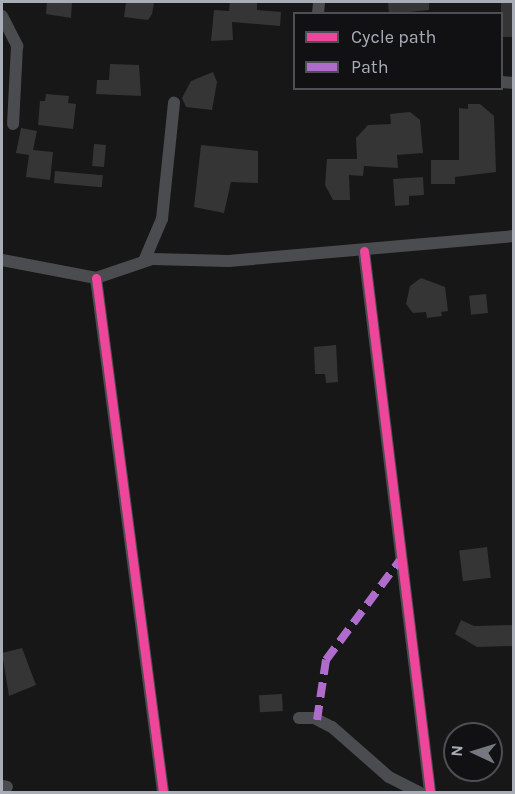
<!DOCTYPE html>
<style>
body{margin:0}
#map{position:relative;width:515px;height:794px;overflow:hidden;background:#171717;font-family:Karla,sans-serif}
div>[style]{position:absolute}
.building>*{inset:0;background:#353536;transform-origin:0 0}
.minor>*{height:12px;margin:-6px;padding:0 6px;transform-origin:6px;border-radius:6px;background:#4b4c50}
.quiet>*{height:8px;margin-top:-4px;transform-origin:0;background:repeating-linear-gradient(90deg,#b06ccc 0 15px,transparent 0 23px)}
.cycleway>*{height:9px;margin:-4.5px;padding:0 4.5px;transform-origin:4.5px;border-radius:4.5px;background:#ed469a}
span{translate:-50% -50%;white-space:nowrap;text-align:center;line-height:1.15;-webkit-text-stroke:6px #111113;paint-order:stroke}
.frame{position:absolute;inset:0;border:3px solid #a8adb8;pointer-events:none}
.legend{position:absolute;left:293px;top:12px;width:210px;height:78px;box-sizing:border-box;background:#111113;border:2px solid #4d4f55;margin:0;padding:8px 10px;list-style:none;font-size:18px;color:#a8adb8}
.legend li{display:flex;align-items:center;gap:12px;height:30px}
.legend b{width:30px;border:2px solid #4d4f55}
.north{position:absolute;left:443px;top:722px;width:60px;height:60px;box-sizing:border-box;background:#111113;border:2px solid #4d4f55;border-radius:50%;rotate:274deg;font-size:16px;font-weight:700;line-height:24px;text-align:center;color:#a8adb8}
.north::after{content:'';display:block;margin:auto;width:21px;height:27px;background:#757880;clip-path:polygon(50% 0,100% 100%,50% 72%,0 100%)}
</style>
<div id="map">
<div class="building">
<i style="clip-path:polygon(47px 2px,72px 2px,71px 18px,46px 14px)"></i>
<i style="clip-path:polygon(126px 2px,154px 3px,152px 14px,148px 20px,124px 17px)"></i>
<i style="clip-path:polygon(230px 2px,257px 2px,257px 10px,281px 12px,280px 26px,232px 22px,233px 40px,211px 41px,214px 10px,229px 11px)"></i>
<i style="clip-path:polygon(388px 2px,429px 2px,429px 10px,389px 14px)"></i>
<i style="left:501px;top:2px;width:12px;height:35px"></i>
<i style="clip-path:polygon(110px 64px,139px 65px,141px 96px,96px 94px,97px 80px,109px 80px)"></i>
<i style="clip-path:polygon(213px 72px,217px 82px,212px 110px,186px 107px,182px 98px,191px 81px)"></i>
<i style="clip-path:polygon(46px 94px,69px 96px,68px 103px,76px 104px,73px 129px,38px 125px,40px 101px,45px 101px)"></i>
<i style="clip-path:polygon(468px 104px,480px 104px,494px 116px,496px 172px,455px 177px,455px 184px,431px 184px,431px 160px,459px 160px,459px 108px,468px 109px)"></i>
<i style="clip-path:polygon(410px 112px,420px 120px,423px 153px,397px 155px,398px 168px,364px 166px,363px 176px,349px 175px,350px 200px,333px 200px,325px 185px,327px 159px,357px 159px,356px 138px,368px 125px,391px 124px,390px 114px)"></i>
<i style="clip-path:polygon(21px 128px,37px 131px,33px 150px,53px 152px,50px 180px,26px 177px,29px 155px,16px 153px)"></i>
<i style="left:94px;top:144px;width:12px;height:22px;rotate:5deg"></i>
<i style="clip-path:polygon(201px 145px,258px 151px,258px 183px,231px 182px,224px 213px,194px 207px)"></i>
<i style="left:55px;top:171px;width:48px;height:12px;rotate:5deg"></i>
<i style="clip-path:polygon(423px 177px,424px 195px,409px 196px,409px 205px,395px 206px,393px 179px)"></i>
<i style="clip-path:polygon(421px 278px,445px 287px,448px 311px,441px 312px,442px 316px,427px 318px,426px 312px,413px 313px,406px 304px,410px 286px)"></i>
<i style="left:486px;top:294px;width:19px;height:17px;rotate:84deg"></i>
<i style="clip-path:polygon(336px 345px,338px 382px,326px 383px,325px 374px,315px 374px,314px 347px)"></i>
<i style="left:487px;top:547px;width:31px;height:28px;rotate:83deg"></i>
<i style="clip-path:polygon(461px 620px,474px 626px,513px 625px,513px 646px,477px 647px,455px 634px)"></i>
<i style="clip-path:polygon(22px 648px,36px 685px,9px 696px,2px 653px)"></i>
<i style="left:282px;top:694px;width:17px;height:23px;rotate:87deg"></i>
</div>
<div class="minor">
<i style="left:318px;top:14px;width:12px;rotate:-85deg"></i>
<i style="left:2px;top:16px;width:34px;rotate:63deg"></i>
<i style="left:17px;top:46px;width:78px;rotate:92.9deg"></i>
<i style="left:502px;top:82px;width:12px;rotate:5deg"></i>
<i style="left:364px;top:251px;width:545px;rotate:83.04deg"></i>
<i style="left:2px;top:260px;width:96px;rotate:10.8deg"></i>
<i style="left:96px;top:278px;width:59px;rotate:-18.7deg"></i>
<i style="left:152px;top:259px;width:77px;rotate:1.5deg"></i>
<i style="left:229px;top:261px;width:286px;rotate:-5deg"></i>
<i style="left:144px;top:261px;width:46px;rotate:-66.8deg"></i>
<i style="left:162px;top:219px;width:117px;rotate:-84.1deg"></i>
<i style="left:96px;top:278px;width:518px;rotate:82.57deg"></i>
<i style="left:299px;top:718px;width:15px"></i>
<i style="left:314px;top:718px;width:20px;rotate:27deg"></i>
<i style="left:332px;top:727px;width:76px;rotate:41.3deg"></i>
<i style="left:389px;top:777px;width:34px;rotate:27deg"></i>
<i style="left:2px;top:786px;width:5px;rotate:11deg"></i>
</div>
<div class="quiet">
<i style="left:317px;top:720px;width:61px;rotate:-81.5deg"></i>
<i style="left:326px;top:660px;width:124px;rotate:-53.5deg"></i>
</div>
<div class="cycleway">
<i style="left:364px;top:251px;width:545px;rotate:83.04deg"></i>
<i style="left:96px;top:278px;width:518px;rotate:82.57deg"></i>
</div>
<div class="frame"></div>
<ul class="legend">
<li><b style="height:8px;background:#ed469a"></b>Cycle path</li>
<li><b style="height:8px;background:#b06ccc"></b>Path</li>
</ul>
<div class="north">N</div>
</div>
